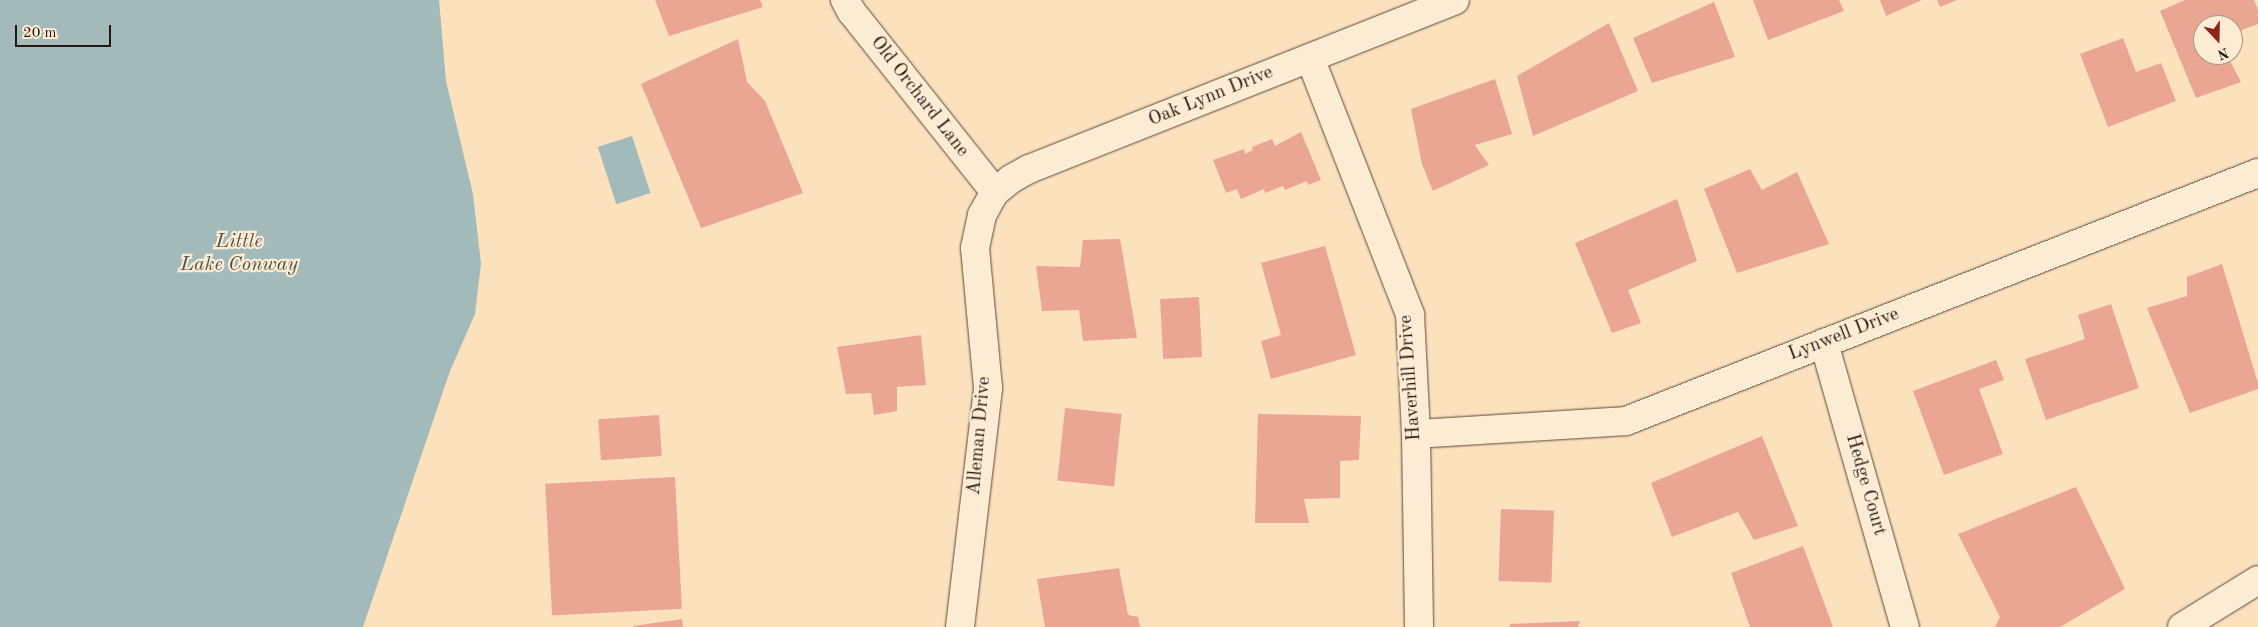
<!DOCTYPE html>
<style>
body{margin:0}
#map{position:relative;width:2258px;height:627px;overflow:hidden;background:#fce1bd;font-family:"Old Standard TT",serif}
div>[style]{position:absolute}
.water>*{inset:0;background:#a2bbba;transform-origin:0 0}
.building>*{inset:0;background:#eba693;transform-origin:0 0}
.roads{filter:drop-shadow(0 0 1px #58493a) drop-shadow(0 0 1px #58493a)}
.minor>*{height:28px;margin:-14px;padding:0 14px;transform-origin:14px;border-radius:14px;background:#fdecd4}
span{translate:-50% -50%;white-space:nowrap;text-align:center;line-height:1.15;-webkit-text-stroke:4.5px #fdecd4;paint-order:stroke}
.street-label{font-size:19px;color:#22160e}
.water-label{font-size:20px;color:#4f504a;font-style:italic}
.north{position:absolute;left:2193px;top:15px;width:50px;height:50px;box-sizing:border-box;background:#fdecd4;border:1px solid #a59685;border-radius:50%;rotate:159deg;font-size:14px;font-weight:700;line-height:20px;text-align:center;color:#22160e}
.north::after{content:'';display:block;margin:auto;width:18px;height:22px;background:#8f2418;clip-path:polygon(50% 0,100% 100%,50% 72%,0 100%)}
.scale{position:absolute;left:15px;top:25px;width:96px;height:22px;box-sizing:border-box;border:2px solid #22160e;border-top:0;padding-left:6px;font-size:15px;line-height:18px;white-space:nowrap;color:#22160e;-webkit-text-stroke:4px #fdecd4;paint-order:stroke}
</style>
<div id="map">
<div class="water">
<i style="clip-path:polygon(0 0,439px 0,446px 81px,473px 194px,481px 264px,475px 314px,450px 371px,363px 627px,0 627px)"></i>
<i style="left:632px;top:136px;width:60px;height:36px;rotate:72deg"></i>
</div>
<div class="building">
<i style="clip-path:polygon(655px 0,760px 0,763px 7px,669px 36px)"></i>
<i style="clip-path:polygon(1753px 0,1839px 0,1844px 11px,1768px 40px)"></i>
<i style="clip-path:polygon(1880px 0,1922px 0,1886px 16px)"></i>
<i style="clip-path:polygon(1937px 0,1957px 0,1940px 7px)"></i>
<i style="clip-path:polygon(2185px 0,2254px 0,2258px 10px,2258px 24px,2233px 33px,2233px 25px,2203px 25px,2203px 55px,2227px 55px,2241px 82px,2196px 98px,2160px 11px)"></i>
<i style="clip-path:polygon(1714px 2px,1735px 57px,1652px 83px,1633px 38px)"></i>
<i style="clip-path:polygon(1609px 23px,1638px 91px,1533px 136px,1517px 76px)"></i>
<i style="clip-path:polygon(2123px 38px,2136px 72px,2161px 63px,2176px 101px,2108px 127px,2080px 54px)"></i>
<i style="clip-path:polygon(738px 39px,747px 82px,765px 101px,803px 193px,701px 228px,641px 84px)"></i>
<i style="clip-path:polygon(1495px 79px,1512px 134px,1475px 145px,1489px 165px,1433px 191px,1422px 164px,1411px 109px)"></i>
<i style="clip-path:polygon(1301px 132px,1321px 180px,1308px 185px,1307px 181px,1285px 190px,1283px 186px,1265px 193px,1264px 189px,1241px 199px,1237px 189px,1226px 193px,1213px 160px,1244px 149px,1245px 154px,1253px 150px,1252px 147px,1272px 139px,1275px 146px)"></i>
<i style="clip-path:polygon(1750px 169px,1762px 190px,1797px 172px,1829px 244px,1737px 273px,1704px 189px)"></i>
<i style="clip-path:polygon(1677px 199px,1697px 261px,1628px 290px,1641px 323px,1612px 333px,1575px 243px)"></i>
<i style="clip-path:polygon(1120px 239px,1137px 338px,1083px 341px,1079px 310px,1042px 311px,1036px 266px,1080px 267px,1083px 240px)"></i>
<i style="clip-path:polygon(1325px 246px,1356px 355px,1271px 379px,1261px 341px,1281px 335px,1261px 263px)"></i>
<i style="clip-path:polygon(2222px 264px,2258px 383px,2258px 389px,2190px 413px,2147px 308px,2187px 296px,2187px 277px)"></i>
<i style="left:1199px;top:297px;width:60px;height:39px;rotate:87deg"></i>
<i style="clip-path:polygon(2111px 304px,2139px 388px,2046px 420px,2025px 359px,2085px 339px,2078px 315px)"></i>
<i style="clip-path:polygon(921px 335px,926px 385px,897px 387px,897px 411px,874px 415px,871px 393px,846px 394px,837px 347px)"></i>
<i style="clip-path:polygon(1996px 360px,2004px 380px,1979px 389px,2003px 454px,1944px 475px,1913px 391px)"></i>
<i style="left:1065px;top:408px;width:57px;height:73px;rotate:6deg"></i>
<i style="clip-path:polygon(1258px 414px,1361px 416px,1359px 460px,1340px 461px,1340px 498px,1304px 499px,1309px 523px,1255px 523px)"></i>
<i style="left:659px;top:415px;width:41px;height:61px;rotate:86deg"></i>
<i style="clip-path:polygon(1762px 436px,1798px 526px,1754px 540px,1738px 512px,1672px 537px,1651px 483px)"></i>
<i style="left:675px;top:477px;width:132px;height:130px;rotate:87deg"></i>
<i style="clip-path:polygon(2076px 487px,2125px 589px,2060px 627px,1995px 627px,2000px 617px,1958px 534px)"></i>
<i style="left:1501px;top:509px;width:53px;height:72px;rotate:2deg"></i>
<i style="clip-path:polygon(1803px 546px,1833px 627px,1750px 627px,1731px 573px)"></i>
<i style="clip-path:polygon(1119px 568px,1128px 615px,1138px 617px,1140px 627px,1045px 627px,1037px 579px)"></i>
<i style="clip-path:polygon(682px 619px,683px 627px,633px 627px,633px 626px)"></i>
<i style="clip-path:polygon(1580px 621px,1578px 627px,1510px 627px,1510px 624px)"></i>
</div>
<div class="roads">
<div class="minor">
<i style="left:845px;top:0;width:13px;rotate:61deg"></i>
<i style="left:851px;top:11px;width:231px;rotate:51.5deg"></i>
<i style="left:1310px;top:58px;width:276px;rotate:68.7deg"></i>
<i style="left:1410px;top:315px;width:119px;rotate:87.1deg"></i>
<i style="left:1416px;top:434px;width:193px;rotate:89.1deg"></i>
<i style="left:1824px;top:343px;width:295px;rotate:74.1deg"></i>
<i style="left:1416px;top:434px;width:210px;rotate:-3.5deg"></i>
<i style="left:1626px;top:421px;width:679px;rotate:-21.43deg"></i>
<i style="left:960px;top:627px;width:241px;rotate:-83.3deg"></i>
<i style="left:988px;top:388px;width:141px;rotate:-95.3deg"></i>
<i style="left:975px;top:248px;width:34px;rotate:-78deg"></i>
<i style="left:982px;top:215px;width:26px;rotate:-61deg"></i>
<i style="left:995px;top:192px;width:21px;rotate:-39deg"></i>
<i style="left:1011px;top:179px;width:21px;rotate:-29deg"></i>
<i style="left:1029px;top:169px;width:458px;rotate:-21.6deg"></i>
<i style="left:2182px;top:627px;width:89px;rotate:-31.7deg"></i>
</div>
</div>
<div class="street-label">
<span style="left:919px;top:97px;rotate:52deg">Old Orchard Lane</span>
<span style="left:1211px;top:97px;rotate:-22deg">Oak Lynn Drive</span>
<span style="left:1844px;top:335px;rotate:-21deg">Lynwell Drive</span>
<span style="left:1411px;top:378px;rotate:-94deg">Haverhill Drive</span>
<span style="left:980px;top:436px;rotate:-85deg">Alleman Drive</span>
<span style="left:1865px;top:485px;rotate:74deg">Hedge Court</span>
</div>
<div class="water-label">
<span style="left:239px;top:254px">Little<br>Lake Conway</span>
</div>
<div class="north">N</div>
<div class="scale">20 m</div>
</div>
